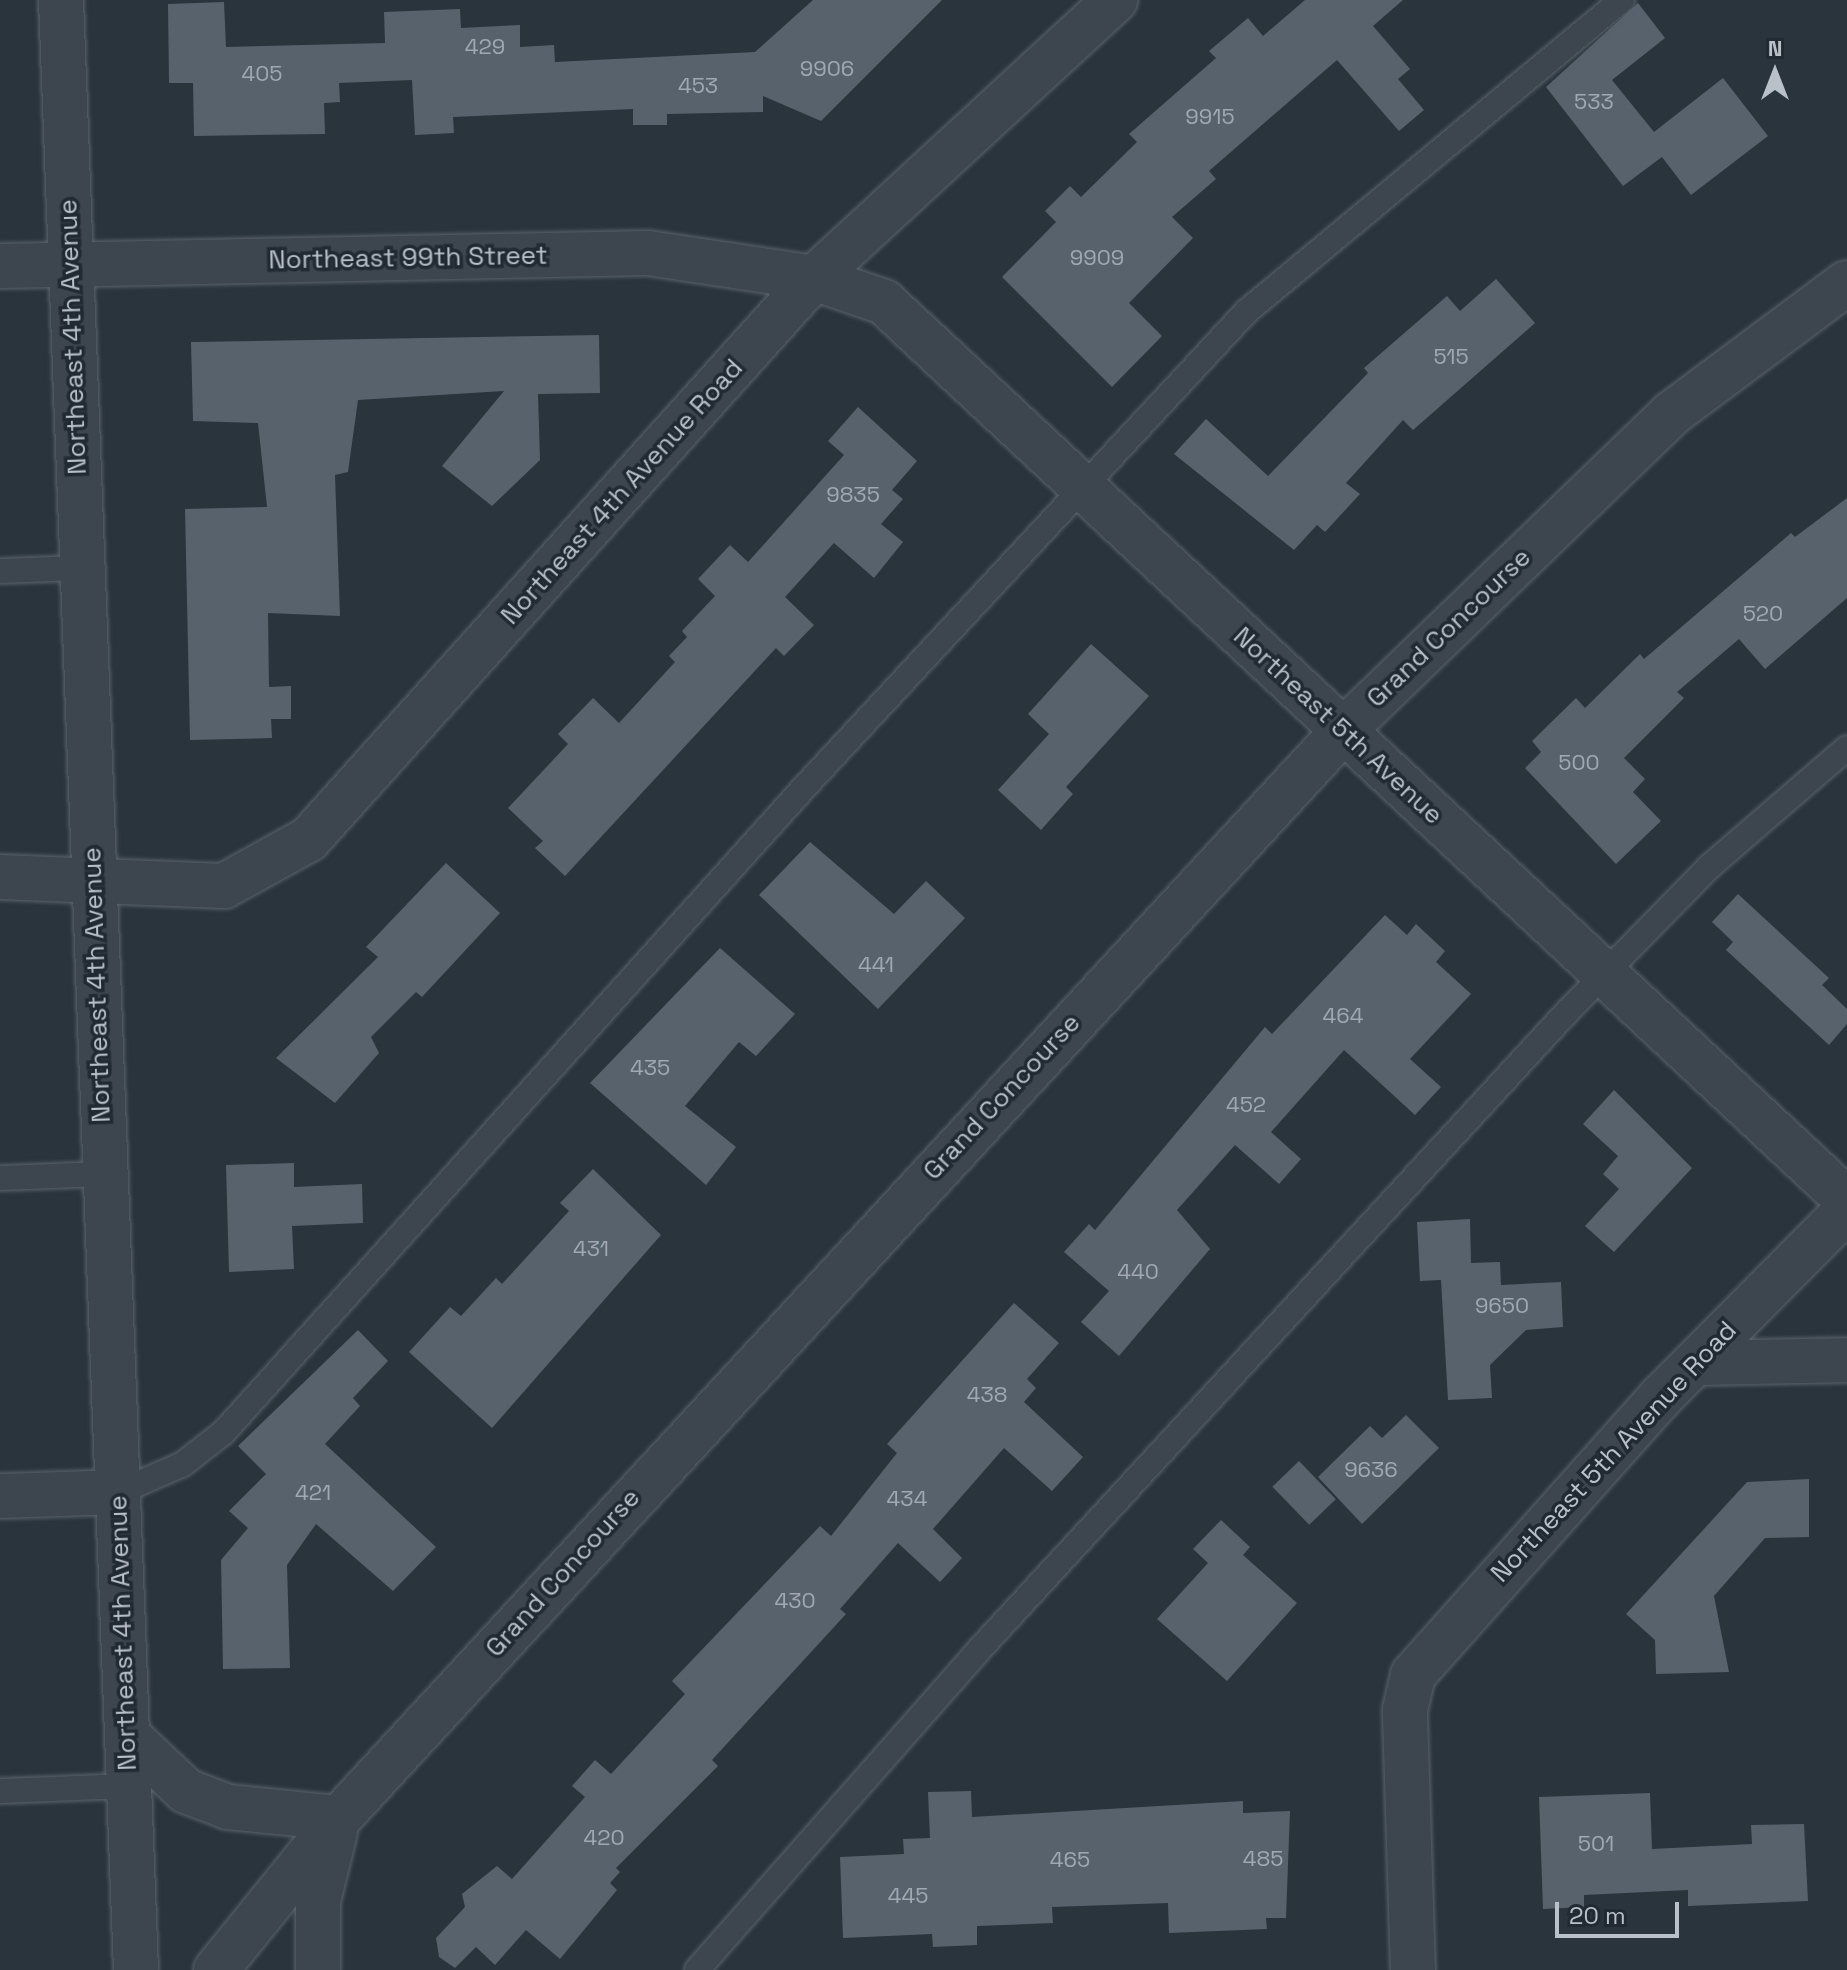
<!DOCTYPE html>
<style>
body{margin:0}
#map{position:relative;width:1847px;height:1970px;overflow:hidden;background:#29343d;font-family:"Space Grotesk",sans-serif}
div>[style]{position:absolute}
.building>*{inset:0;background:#57626d;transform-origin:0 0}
.roads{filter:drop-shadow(0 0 2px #5a636b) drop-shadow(0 0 2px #5a636b)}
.service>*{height:24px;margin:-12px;padding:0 12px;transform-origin:12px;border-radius:12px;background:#3d454e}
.minor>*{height:44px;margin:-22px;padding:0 22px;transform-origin:22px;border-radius:22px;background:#3d454e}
.tertiary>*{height:44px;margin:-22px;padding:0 22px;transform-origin:22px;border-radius:22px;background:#3d454e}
span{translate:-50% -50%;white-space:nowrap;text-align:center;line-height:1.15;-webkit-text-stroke:7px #212a33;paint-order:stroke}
.number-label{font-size:22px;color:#a0a8b1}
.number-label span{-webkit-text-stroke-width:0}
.street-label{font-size:26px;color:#b9c0c8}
.north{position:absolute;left:1735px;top:32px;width:80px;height:80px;-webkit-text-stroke:6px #212a33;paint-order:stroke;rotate:0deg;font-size:22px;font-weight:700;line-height:32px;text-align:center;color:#b9c0c8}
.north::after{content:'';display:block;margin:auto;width:28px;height:36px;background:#b9c0c8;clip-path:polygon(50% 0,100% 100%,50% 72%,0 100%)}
.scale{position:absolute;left:1555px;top:1902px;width:124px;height:36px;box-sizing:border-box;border:4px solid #b9c0c8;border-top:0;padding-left:10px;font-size:24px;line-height:28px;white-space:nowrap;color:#b9c0c8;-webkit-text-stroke:6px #212a33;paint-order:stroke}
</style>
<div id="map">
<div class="building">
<i style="clip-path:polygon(813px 0,942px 0,821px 121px,763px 96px,763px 112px,667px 114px,667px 125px,633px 125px,633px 109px,453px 117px,454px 133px,415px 135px,412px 80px,339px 83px,340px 102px,324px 103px,325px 134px,194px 136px,193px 83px,169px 83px,168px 4px,224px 2px,226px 47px,385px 43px,384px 12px,460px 9px,461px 28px,520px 25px,520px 47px,554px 45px,555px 62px,755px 52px)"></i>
<i style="clip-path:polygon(1305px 0,1403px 0,1373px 26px,1410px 69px,1398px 79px,1424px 110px,1399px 131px,1337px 60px,1209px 171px,1216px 179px,1172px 217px,1193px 238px,1129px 303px,1162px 336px,1112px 387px,1002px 277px,1056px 222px,1045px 211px,1070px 186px,1081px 197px,1137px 142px,1129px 134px,1216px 58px,1209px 51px,1248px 18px,1263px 36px)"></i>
<i style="clip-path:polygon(1638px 3px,1665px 38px,1612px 80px,1654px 132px,1723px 78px,1768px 136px,1691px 195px,1662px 157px,1623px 186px,1546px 87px)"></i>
<i style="clip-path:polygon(1496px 279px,1535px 323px,1413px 430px,1403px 420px,1346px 483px,1360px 494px,1325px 532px,1317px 525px,1294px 550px,1174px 454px,1206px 419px,1268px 476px,1368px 373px,1364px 368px,1447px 296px,1460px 311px)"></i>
<i style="clip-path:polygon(599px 335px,600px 393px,538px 394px,540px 460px,492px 506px,442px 466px,504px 391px,358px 400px,348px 472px,335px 475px,340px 616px,268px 613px,269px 687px,291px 686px,291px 719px,271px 719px,272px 738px,190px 740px,185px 509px,267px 507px,258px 423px,193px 421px,191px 342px)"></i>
<i style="clip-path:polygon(858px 407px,917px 461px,892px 490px,903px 499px,881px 524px,903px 542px,874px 578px,834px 543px,785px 597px,814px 625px,784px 656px,776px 648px,565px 876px,535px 848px,543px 841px,508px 808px,568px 744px,558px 734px,593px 698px,619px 723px,675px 662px,669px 656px,687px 637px,682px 631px,715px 596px,698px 579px,730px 545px,748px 562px,844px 455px,828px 441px)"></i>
<i style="clip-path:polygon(1847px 498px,1847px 598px,1765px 669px,1739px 639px,1677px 692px,1684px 698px,1624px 758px,1645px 779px,1633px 792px,1661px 821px,1616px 864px,1525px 768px,1541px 752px,1532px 741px,1576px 698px,1585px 708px,1640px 654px,1644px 659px,1791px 533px,1795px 537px)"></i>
<i style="clip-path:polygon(1091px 644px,1149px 696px,1066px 787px,1073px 794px,1041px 830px,998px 790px,1049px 734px,1028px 714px)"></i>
<i style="clip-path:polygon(810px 842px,894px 914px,926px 881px,965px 918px,878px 1009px,759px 895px)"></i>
<i style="clip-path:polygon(446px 863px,500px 913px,422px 997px,416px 992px,371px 1037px,379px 1053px,335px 1103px,276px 1058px,378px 957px,366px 947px)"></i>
<i style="clip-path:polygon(1738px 894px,1829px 978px,1822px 985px,1847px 1009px,1847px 1024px,1829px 1045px,1726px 950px,1733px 942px,1712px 922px)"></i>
<i style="clip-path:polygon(1385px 915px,1407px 935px,1416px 924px,1445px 951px,1436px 962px,1471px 994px,1410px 1059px,1441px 1087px,1415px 1115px,1344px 1050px,1271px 1132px,1301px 1159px,1279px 1184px,1235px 1145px,1177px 1210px,1210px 1249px,1119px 1356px,1081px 1322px,1109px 1291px,1064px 1252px,1089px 1224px,1095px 1230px,1265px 1027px,1272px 1034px)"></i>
<i style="clip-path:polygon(720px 948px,795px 1014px,756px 1056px,739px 1042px,685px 1106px,736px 1147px,706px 1185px,590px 1083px)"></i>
<i style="clip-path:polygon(1614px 1090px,1692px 1168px,1614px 1252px,1585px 1226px,1619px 1189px,1603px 1174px,1618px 1156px,1583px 1124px)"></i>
<i style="clip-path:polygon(294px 1163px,294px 1187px,362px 1184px,363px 1223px,292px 1226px,294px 1269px,229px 1272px,226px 1165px)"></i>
<i style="clip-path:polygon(593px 1169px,661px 1235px,492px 1428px,409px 1352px,450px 1307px,461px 1316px,496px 1278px,502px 1284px,569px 1211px,560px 1203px)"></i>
<i style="clip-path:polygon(1470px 1219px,1471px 1263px,1500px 1262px,1501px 1285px,1561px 1282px,1563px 1327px,1526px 1330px,1490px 1365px,1492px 1398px,1448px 1400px,1441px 1280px,1420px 1281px,1417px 1222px)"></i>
<i style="clip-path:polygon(1014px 1303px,1059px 1343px,1027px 1379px,1036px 1388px,1024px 1402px,1083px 1457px,1052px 1491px,1004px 1448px,933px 1529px,962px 1558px,940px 1582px,898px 1543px,840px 1609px,846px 1614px,712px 1760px,718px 1766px,616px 1868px,620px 1872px,610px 1883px,617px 1890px,560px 1959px,526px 1930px,495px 1965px,476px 1947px,455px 1968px,439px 1957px,436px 1938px,465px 1907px,462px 1894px,497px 1866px,512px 1879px,585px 1797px,572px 1786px,595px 1760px,611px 1774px,685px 1694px,672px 1681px,820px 1526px,831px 1536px,897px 1453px,887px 1444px)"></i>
<i style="clip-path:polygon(358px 1330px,388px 1361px,353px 1398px,360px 1406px,325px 1444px,436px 1547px,393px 1591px,316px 1524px,287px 1565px,290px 1668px,223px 1669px,221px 1560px,248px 1528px,229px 1511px,266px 1474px,238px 1446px)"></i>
<i style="clip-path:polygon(1406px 1415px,1439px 1448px,1362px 1524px,1318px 1477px,1370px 1426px,1382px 1438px)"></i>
<i style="left:1299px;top:1461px;width:53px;height:37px;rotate:46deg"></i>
<i style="clip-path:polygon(1809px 1479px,1809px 1537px,1765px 1538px,1714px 1596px,1729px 1672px,1656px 1674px,1655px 1640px,1626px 1614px,1747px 1482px)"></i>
<i style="clip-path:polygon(1221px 1520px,1250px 1547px,1243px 1555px,1297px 1603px,1227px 1681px,1157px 1619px,1208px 1563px,1193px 1549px)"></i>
<i style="clip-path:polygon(971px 1791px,972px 1817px,1243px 1801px,1243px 1813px,1290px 1811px,1286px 1918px,1266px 1918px,1267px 1929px,1169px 1933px,1168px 1903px,1052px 1907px,1053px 1923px,977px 1926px,977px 1945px,933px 1947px,932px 1934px,843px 1938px,840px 1857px,904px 1854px,903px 1839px,930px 1838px,928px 1792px)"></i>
<i style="clip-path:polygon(1650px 1793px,1652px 1849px,1752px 1844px,1751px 1825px,1804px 1824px,1808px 1901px,1688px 1906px,1688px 1890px,1584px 1895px,1584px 1907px,1543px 1909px,1539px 1797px)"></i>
</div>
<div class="roads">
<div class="service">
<i style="left:0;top:571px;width:81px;rotate:-2.1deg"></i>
<i style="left:0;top:1178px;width:105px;rotate:-2.2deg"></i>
<i style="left:119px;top:1492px;width:70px;rotate:-23.6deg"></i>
<i style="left:183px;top:1464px;width:52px;rotate:-38deg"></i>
<i style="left:224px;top:1432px;width:861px;rotate:-48.01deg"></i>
<i style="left:800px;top:792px;width:655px;rotate:-47.1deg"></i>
<i style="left:1246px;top:312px;width:489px;rotate:-39.7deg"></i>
<i style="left:0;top:1791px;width:129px;rotate:-2.2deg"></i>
<i style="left:697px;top:1970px;width:425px;rotate:-48.6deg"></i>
<i style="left:978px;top:1651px;width:870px;rotate:-47.33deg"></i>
<i style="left:1568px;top:1011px;width:202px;rotate:-45.6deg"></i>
<i style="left:1709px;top:867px;width:182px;rotate:-40.8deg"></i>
</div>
<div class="minor">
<i style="left:61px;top:0;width:1971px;rotate:87.82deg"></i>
<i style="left:0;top:266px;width:648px;rotate:-1.15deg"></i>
<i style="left:648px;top:253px;width:168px;rotate:8.6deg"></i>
<i style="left:814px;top:278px;width:74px;rotate:18.9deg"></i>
<i style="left:884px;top:302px;width:1317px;rotate:43deg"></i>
<i style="left:0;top:877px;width:224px;rotate:2.3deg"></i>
<i style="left:224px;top:886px;width:97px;rotate:-28.9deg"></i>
<i style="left:309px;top:839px;width:755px;rotate:-48.01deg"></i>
<i style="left:814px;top:278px;width:410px;rotate:-42.7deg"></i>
<i style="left:1695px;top:1363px;width:152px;rotate:-1.1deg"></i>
<i style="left:0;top:1496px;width:119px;rotate:-1.9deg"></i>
<i style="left:1413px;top:1970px;width:260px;rotate:-91.8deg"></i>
<i style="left:1405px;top:1710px;width:36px;rotate:-77deg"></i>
<i style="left:1413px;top:1675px;width:373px;rotate:-48.3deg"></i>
<i style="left:1661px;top:1397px;width:264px;rotate:-45.2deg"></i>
</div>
<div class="tertiary">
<i style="left:127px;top:1735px;width:81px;rotate:43.5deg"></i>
<i style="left:186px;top:1791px;width:45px;rotate:20.9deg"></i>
<i style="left:228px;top:1807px;width:112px;rotate:5.7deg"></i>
<i style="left:216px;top:1970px;width:196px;rotate:-51deg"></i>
<i style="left:339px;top:1818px;width:1481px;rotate:-47.27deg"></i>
<i style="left:1344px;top:730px;width:455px;rotate:-44deg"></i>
<i style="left:1671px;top:414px;width:219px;rotate:-36.7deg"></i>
<i style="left:318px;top:1970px;width:69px;rotate:-90deg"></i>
<i style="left:318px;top:1901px;width:71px;rotate:-76.2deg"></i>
</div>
</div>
<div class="number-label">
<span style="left:485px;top:47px">429</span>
<span style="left:827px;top:69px">9906</span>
<span style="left:262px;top:74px">405</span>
<span style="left:698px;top:86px">453</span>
<span style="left:1594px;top:102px">533</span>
<span style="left:1210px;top:117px">9915</span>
<span style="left:1097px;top:258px">9909</span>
<span style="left:1451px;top:357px">515</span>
<span style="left:853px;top:495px">9835</span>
<span style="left:1763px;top:614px">520</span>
<span style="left:1579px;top:763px">500</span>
<span style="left:876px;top:965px">441</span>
<span style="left:1343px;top:1016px">464</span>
<span style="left:650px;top:1068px">435</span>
<span style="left:1246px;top:1105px">452</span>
<span style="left:591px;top:1249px">431</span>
<span style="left:1138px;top:1272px">440</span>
<span style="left:1502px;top:1306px">9650</span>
<span style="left:987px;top:1395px">438</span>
<span style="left:1371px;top:1470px">9636</span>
<span style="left:313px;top:1493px">421</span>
<span style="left:907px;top:1499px">434</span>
<span style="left:795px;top:1601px">430</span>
<span style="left:604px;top:1838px">420</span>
<span style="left:1596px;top:1844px">501</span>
<span style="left:1263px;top:1859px">485</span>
<span style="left:1070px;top:1860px">465</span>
<span style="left:908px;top:1896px">445</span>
</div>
<div class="street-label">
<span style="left:408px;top:258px;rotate:-1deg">Northeast 99th Street</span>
<span style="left:73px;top:337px;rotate:-92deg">Northeast 4th Avenue</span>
<span style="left:622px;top:492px;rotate:-48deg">Northeast 4th Avenue Road</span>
<span style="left:1449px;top:628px;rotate:-44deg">Grand Concourse</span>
<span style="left:1338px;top:726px;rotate:43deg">Northeast 5th Avenue</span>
<span style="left:97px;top:985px;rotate:-92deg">Northeast 4th Avenue</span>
<span style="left:1002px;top:1097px;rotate:-47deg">Grand Concourse</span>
<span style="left:1614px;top:1452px;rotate:-47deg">Northeast 5th Avenue Road</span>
<span style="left:563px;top:1573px;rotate:-48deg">Grand Concourse</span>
<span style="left:123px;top:1633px;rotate:-92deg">Northeast 4th Avenue</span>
</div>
<div class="north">N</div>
<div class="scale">20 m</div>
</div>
